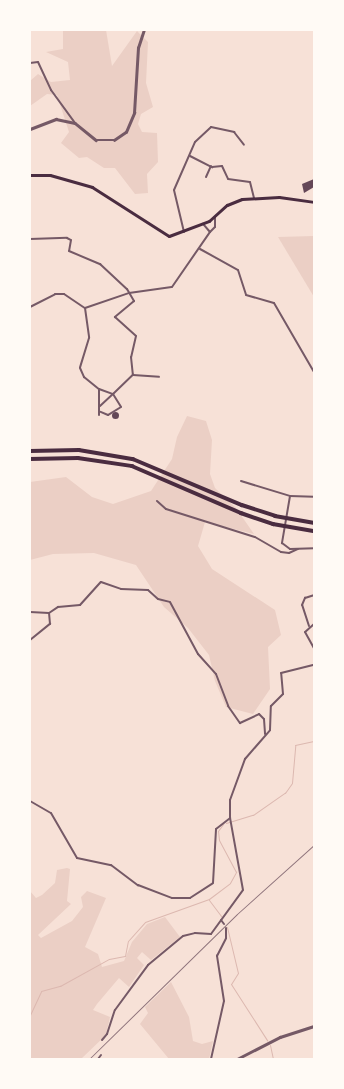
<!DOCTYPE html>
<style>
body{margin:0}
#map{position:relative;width:344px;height:1089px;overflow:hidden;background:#f7e1d7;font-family:Commissioner,sans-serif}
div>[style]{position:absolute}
.green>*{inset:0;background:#ebcfc5}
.stream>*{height:1px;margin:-0.5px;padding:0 0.5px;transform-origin:0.5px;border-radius:0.5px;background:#dcb8b0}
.building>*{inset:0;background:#644757}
.round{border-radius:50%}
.minor>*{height:2px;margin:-1px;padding:0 1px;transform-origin:1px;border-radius:1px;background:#755966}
.tertiary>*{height:2.5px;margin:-1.25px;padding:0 1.25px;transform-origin:1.25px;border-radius:1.25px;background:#755966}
.trunk>*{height:3px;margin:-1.5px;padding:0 1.5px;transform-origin:1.5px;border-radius:1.5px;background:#4a2c40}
.motorway>*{height:3.5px;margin:-1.75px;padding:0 1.75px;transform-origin:1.75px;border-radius:1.75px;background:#4a2c40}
.rail>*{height:1px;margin:-0.5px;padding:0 0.5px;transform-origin:0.5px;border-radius:0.5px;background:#8f747c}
span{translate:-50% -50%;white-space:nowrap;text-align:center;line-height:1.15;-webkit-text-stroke:3px #fffaf5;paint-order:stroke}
.frame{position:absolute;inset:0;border:31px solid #fffaf5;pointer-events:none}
</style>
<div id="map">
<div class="green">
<i style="clip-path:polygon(63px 30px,106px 30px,112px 66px,137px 31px,148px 42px,146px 83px,153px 107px,141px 114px,138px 124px,142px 132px,157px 133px,158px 162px,147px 174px,148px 193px,135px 194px,115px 168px,104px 168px,87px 157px,79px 158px,61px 143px,69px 132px,57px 95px,47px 94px,30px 106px,30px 81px,38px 74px,51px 82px,70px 80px,68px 62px,46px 52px,63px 49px)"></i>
<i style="clip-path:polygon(314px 236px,314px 297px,278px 237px)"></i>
<i style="clip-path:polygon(187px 416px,206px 421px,212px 440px,210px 474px,215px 488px,236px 508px,254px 534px,205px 522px,198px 546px,212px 569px,275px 610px,281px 635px,268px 647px,270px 689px,253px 714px,226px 707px,215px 681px,209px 655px,188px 628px,164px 607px,136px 565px,94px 553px,53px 554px,30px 560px,30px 482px,66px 477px,92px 497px,113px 504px,151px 491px,172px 459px,177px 437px)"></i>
<i style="clip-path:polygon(67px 868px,70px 869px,67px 901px,71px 904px,38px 935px,41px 938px,72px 921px,83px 907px,81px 897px,87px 891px,106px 898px,85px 947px,98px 954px,102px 967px,124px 961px,132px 942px,147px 924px,165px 917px,180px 937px,151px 960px,142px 952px,137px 958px,144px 965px,129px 987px,119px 978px,97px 1004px,93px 1010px,110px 1017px,106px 1035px,81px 1059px,30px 1059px,30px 891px,36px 898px,42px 895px,55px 883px,57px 870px)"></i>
<i style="clip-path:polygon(171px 982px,189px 1017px,193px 1041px,202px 1044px,213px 1041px,209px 1059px,169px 1059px,140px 1024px,148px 1013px,145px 1007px)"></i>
</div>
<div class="stream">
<i style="left:226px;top:823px;width:28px;rotate:-17deg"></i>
<i style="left:253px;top:815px;width:39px;rotate:-35deg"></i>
<i style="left:285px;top:793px;width:12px;rotate:-55deg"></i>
<i style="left:292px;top:783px;width:38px;rotate:-85deg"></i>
<i style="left:295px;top:745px;width:19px;rotate:-12deg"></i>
<i style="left:209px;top:900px;width:21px;rotate:53deg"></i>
<i style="left:227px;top:927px;width:47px;rotate:76.6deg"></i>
<i style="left:238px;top:973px;width:13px;rotate:122deg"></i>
<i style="left:231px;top:984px;width:67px;rotate:57.3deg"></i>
<i style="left:30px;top:1015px;width:26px;rotate:-65deg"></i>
<i style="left:41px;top:991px;width:20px;rotate:-15deg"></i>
<i style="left:60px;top:986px;width:56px;rotate:-28.9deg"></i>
<i style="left:109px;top:959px;width:16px;rotate:-11deg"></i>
<i style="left:125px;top:956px;width:15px;rotate:-79deg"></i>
<i style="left:128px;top:941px;width:25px;rotate:-48deg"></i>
<i style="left:145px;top:922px;width:68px;rotate:-19.8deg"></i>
<i style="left:209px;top:899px;width:26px;rotate:-37deg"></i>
<i style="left:230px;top:883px;width:13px;rotate:-61deg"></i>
<i style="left:236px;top:872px;width:36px;rotate:-118deg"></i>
<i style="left:219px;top:840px;width:9px;rotate:-96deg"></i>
<i style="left:218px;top:831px;width:9px;rotate:-54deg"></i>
<i style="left:270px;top:1045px;width:14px;rotate:78deg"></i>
</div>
<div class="building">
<i style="clip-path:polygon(314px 179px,314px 187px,304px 193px,302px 184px)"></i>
<i class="round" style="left:111.5px;top:411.5px;width:7px;height:7px"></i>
</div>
<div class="minor">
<i style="left:30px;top:63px;width:8px;rotate:-7deg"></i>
<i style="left:38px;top:62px;width:31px;rotate:65deg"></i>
<i style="left:51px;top:90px;width:41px;rotate:54deg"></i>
<i style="left:190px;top:156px;width:25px;rotate:27deg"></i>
<i style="left:212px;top:167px;width:10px;rotate:-6deg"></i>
<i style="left:222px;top:166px;width:14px;rotate:65deg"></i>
<i style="left:228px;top:179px;width:22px;rotate:8deg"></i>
<i style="left:250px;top:182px;width:16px;rotate:76deg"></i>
<i style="left:206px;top:177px;width:12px;rotate:-66deg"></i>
<i style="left:184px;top:232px;width:43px;rotate:-103.4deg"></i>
<i style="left:174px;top:190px;width:52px;rotate:-66.4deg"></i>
<i style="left:195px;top:142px;width:22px;rotate:-43deg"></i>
<i style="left:211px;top:127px;width:24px;rotate:12deg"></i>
<i style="left:234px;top:132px;width:16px;rotate:52deg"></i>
<i style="left:210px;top:232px;width:7px;rotate:-45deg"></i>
<i style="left:215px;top:227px;width:10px;rotate:-90deg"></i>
<i style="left:30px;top:239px;width:37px;rotate:-2deg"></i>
<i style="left:67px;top:238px;width:4px;rotate:27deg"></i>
<i style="left:71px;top:240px;width:11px;rotate:100deg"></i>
<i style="left:69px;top:251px;width:34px;rotate:23deg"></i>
<i style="left:100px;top:264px;width:37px;rotate:43deg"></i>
<i style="left:127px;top:289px;width:14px;rotate:60deg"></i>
<i style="left:134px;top:301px;width:25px;rotate:140deg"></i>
<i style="left:115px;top:317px;width:28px;rotate:42deg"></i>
<i style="left:136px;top:336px;width:22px;rotate:103deg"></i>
<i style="left:131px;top:357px;width:18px;rotate:84deg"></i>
<i style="left:200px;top:249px;width:43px;rotate:28.9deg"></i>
<i style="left:238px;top:270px;width:26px;rotate:72deg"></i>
<i style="left:246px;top:295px;width:29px;rotate:16deg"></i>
<i style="left:274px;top:303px;width:80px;rotate:59.9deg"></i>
<i style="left:30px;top:307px;width:28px;rotate:-27deg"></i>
<i style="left:55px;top:294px;width:9px"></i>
<i style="left:64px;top:294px;width:25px;rotate:34deg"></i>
<i style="left:85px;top:308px;width:46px;rotate:-18.8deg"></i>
<i style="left:129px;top:293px;width:43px;rotate:-7.9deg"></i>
<i style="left:172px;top:287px;width:67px;rotate:-55.4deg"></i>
<i style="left:210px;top:232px;width:11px;rotate:-131deg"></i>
<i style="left:85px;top:308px;width:30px;rotate:82deg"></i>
<i style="left:89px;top:338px;width:31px;rotate:107deg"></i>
<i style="left:80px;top:368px;width:10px;rotate:66deg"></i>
<i style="left:84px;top:377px;width:19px;rotate:39deg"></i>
<i style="left:99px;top:389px;width:26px;rotate:90deg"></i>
<i style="left:99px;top:389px;width:15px;rotate:20deg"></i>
<i style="left:113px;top:394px;width:28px;rotate:-44deg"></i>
<i style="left:133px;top:375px;width:26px;rotate:4deg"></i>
<i style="left:100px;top:406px;width:18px;rotate:-43deg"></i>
<i style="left:113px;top:394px;width:15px;rotate:58deg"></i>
<i style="left:121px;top:407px;width:15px;rotate:148deg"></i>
<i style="left:108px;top:415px;width:8px;rotate:-157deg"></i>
<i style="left:241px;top:481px;width:51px;rotate:17deg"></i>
<i style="left:290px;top:496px;width:24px;rotate:2deg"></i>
<i style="left:290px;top:496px;width:48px;rotate:99.7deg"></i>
<i style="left:282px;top:543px;width:10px;rotate:37deg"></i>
<i style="left:290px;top:549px;width:24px;rotate:-2deg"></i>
<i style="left:157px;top:501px;width:12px;rotate:42deg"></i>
<i style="left:166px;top:509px;width:93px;rotate:17.5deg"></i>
<i style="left:255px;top:537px;width:30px;rotate:30deg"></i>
<i style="left:281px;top:552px;width:8px;rotate:7deg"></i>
<i style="left:289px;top:553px;width:10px;rotate:-24deg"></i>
<i style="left:30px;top:612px;width:19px;rotate:3deg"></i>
<i style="left:49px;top:613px;width:11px;rotate:-34deg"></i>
<i style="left:58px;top:607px;width:22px;rotate:-5deg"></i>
<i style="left:80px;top:605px;width:31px;rotate:-48deg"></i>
<i style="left:101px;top:582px;width:21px;rotate:19deg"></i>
<i style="left:121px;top:589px;width:27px;rotate:2deg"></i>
<i style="left:148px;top:590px;width:13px;rotate:42deg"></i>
<i style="left:158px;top:599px;width:12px;rotate:14deg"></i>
<i style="left:170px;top:602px;width:59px;rotate:61.7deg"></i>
<i style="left:198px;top:654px;width:27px;rotate:48deg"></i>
<i style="left:216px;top:674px;width:34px;rotate:69deg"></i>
<i style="left:228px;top:706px;width:21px;rotate:55deg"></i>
<i style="left:240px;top:723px;width:21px;rotate:-25deg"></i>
<i style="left:259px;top:714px;width:7px;rotate:45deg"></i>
<i style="left:264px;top:719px;width:15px;rotate:86deg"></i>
<i style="left:314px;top:624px;width:12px;rotate:138deg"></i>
<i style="left:305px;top:632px;width:18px;rotate:61deg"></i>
<i style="left:309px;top:626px;width:22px;rotate:-108deg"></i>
<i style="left:302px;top:605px;width:8px;rotate:-67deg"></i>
<i style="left:305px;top:598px;width:9px;rotate:-18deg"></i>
<i style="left:30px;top:640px;width:26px;rotate:-39deg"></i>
<i style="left:50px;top:624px;width:11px;rotate:-95deg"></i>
<i style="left:30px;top:801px;width:24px;rotate:30deg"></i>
<i style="left:51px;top:813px;width:52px;rotate:60deg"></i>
<i style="left:77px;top:858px;width:35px;rotate:12deg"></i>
<i style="left:111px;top:865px;width:34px;rotate:37deg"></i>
<i style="left:138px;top:885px;width:36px;rotate:21deg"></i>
<i style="left:172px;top:898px;width:18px"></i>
<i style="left:190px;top:898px;width:27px;rotate:-33deg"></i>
<i style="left:213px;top:883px;width:54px;rotate:-86.8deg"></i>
<i style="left:216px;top:829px;width:18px;rotate:-38deg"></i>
<i style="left:221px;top:920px;width:5px;rotate:53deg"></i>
<i style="left:102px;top:1040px;width:8px;rotate:-50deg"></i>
<i style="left:107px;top:1034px;width:25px;rotate:-72deg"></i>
<i style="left:115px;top:1010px;width:56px;rotate:-53.7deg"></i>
<i style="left:148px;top:965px;width:45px;rotate:-39.6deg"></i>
<i style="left:183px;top:936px;width:12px;rotate:-14deg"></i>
<i style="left:195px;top:933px;width:16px;rotate:4deg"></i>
<i style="left:211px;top:934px;width:54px;rotate:-54deg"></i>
<i style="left:243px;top:890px;width:73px;rotate:-100.2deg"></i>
<i style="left:230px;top:818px;width:18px;rotate:-90deg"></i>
<i style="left:230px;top:800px;width:44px;rotate:-69.9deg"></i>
<i style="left:245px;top:759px;width:38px;rotate:-49deg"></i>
<i style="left:270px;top:730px;width:24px;rotate:-88deg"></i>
<i style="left:271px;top:706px;width:17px;rotate:-45deg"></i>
<i style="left:283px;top:694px;width:21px;rotate:-95deg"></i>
<i style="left:281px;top:673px;width:34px;rotate:-14deg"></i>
<i style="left:98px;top:1059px;width:5px;rotate:-53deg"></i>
<i style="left:211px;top:1059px;width:59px;rotate:-77.4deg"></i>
<i style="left:224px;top:1001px;width:46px;rotate:-98.8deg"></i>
<i style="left:217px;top:956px;width:20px;rotate:-63deg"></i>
<i style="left:226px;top:938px;width:10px;rotate:-90deg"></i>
</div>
<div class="tertiary">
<i style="left:30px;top:129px;width:28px;rotate:-21deg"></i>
<i style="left:56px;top:119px;width:19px;rotate:12deg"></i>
<i style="left:75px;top:123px;width:27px;rotate:39deg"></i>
<i style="left:96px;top:140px;width:18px"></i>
<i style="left:114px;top:140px;width:14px;rotate:-34deg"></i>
<i style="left:126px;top:132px;width:21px;rotate:-67deg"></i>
<i style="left:134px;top:113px;width:65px;rotate:-86.5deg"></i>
<i style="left:138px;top:48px;width:19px;rotate:-72deg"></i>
<i style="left:237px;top:1059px;width:48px;rotate:-27.1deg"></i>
<i style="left:280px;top:1037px;width:36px;rotate:-18deg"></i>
</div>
<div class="trunk">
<i style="left:30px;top:175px;width:20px"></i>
<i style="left:50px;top:175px;width:44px;rotate:15.9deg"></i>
<i style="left:92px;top:187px;width:91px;rotate:32.5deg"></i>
<i style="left:169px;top:236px;width:43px;rotate:-20.6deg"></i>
<i style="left:209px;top:221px;width:24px;rotate:-42deg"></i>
<i style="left:227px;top:205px;width:16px;rotate:-22deg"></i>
<i style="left:242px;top:199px;width:37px;rotate:-3deg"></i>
<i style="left:279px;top:197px;width:35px;rotate:8deg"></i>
</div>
<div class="motorway">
<i style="left:30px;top:451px;width:49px;rotate:-1.2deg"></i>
<i style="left:79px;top:450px;width:55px;rotate:9.5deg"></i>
<i style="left:133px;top:459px;width:118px;rotate:22.9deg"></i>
<i style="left:242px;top:505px;width:35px;rotate:18deg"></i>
<i style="left:275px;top:516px;width:40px;rotate:10deg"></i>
<i style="left:30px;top:459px;width:48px;rotate:-1.2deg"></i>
<i style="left:78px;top:458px;width:55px;rotate:8.4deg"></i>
<i style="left:132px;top:466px;width:119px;rotate:23.3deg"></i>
<i style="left:241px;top:513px;width:34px;rotate:19deg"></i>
<i style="left:273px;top:524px;width:42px;rotate:9.7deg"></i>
</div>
<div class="rail">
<i style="left:89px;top:1059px;width:207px;rotate:-44.4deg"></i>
<i style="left:237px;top:914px;width:103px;rotate:-41.9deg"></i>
</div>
<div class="frame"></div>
</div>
